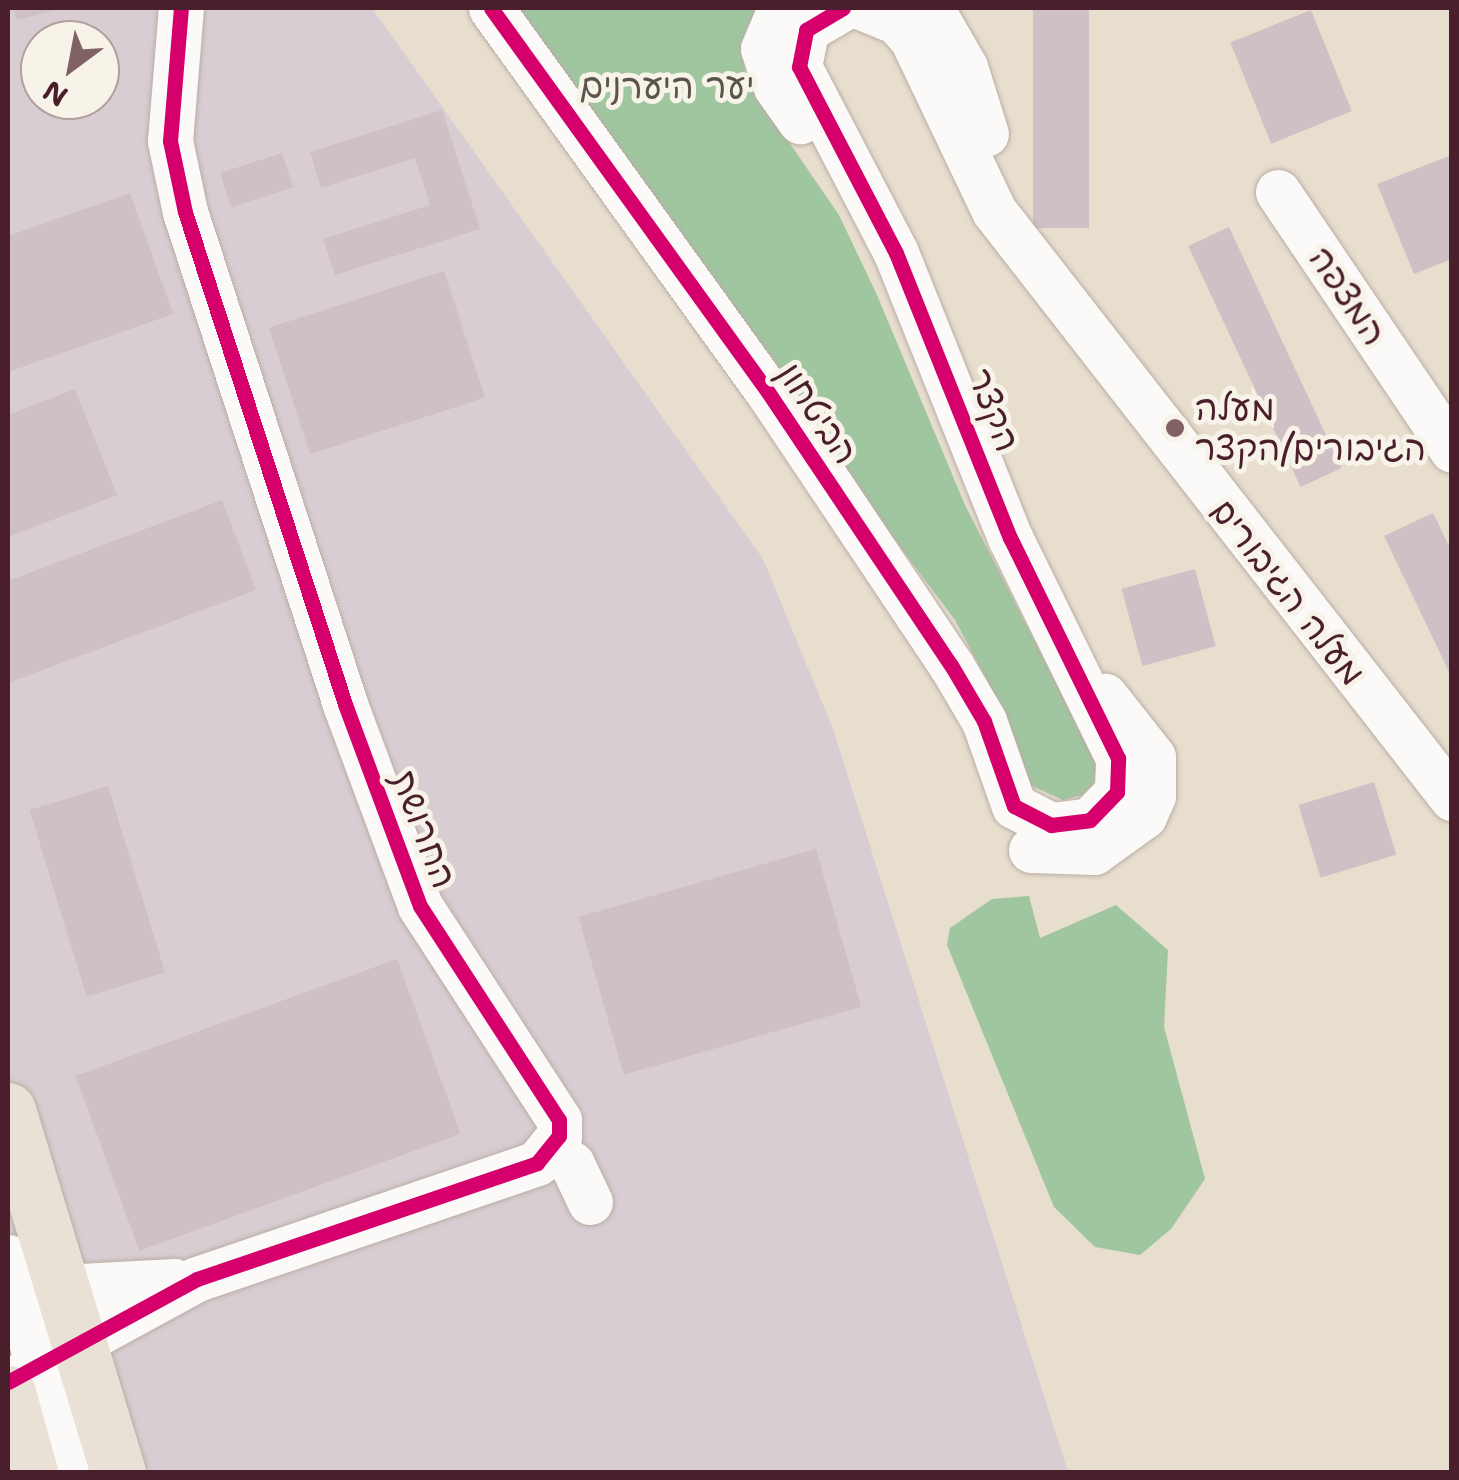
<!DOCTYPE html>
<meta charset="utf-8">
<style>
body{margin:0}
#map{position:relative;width:1459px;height:1480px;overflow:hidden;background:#e8dece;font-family:"Shantell Sans","Playpen Sans Hebrew",sans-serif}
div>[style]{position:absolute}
.industrial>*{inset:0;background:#d8cdd2}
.forest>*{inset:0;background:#a0c6a0}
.building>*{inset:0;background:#cec0c4;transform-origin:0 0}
.roads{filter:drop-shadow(0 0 2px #b9aea5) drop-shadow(0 0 2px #b9aea5)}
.minor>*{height:45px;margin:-22.5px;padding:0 22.5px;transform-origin:22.5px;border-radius:22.5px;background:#fcfaf8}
.major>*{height:55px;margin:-27.5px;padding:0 27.5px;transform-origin:27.5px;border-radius:27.5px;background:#e9e1d5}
.cycleway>*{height:15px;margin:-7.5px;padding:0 7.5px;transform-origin:7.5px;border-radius:7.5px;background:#d6006c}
.dots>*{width:28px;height:28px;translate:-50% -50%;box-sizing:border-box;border:5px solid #f7f3e8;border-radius:50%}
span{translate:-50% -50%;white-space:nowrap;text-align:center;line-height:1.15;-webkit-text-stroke:10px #f7f3e8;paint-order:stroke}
.park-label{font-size:35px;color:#5a544a}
.street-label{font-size:35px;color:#4a1f2b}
.poi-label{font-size:35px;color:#4a1f2b}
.left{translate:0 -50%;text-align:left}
.frame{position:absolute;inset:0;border:10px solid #4a1f2b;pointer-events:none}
.north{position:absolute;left:20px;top:20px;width:100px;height:100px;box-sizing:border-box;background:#f7f3e8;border:2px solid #b29e9c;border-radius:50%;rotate:212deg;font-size:28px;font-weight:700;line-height:40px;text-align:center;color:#4a1f2b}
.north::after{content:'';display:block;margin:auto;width:35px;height:45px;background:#816264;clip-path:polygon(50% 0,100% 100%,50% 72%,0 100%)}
</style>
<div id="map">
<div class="industrial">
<i style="clip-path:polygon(evenodd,8px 8px,372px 8px,763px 559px,833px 729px,1068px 1472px,8px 1472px,8px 8px,40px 40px,100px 40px,100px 100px,40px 100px,40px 40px)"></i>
</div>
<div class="forest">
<i style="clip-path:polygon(514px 8px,759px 8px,745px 32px,745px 78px,839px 215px,877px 295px,965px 505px,1096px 761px,1094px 783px,1083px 795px,1063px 800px,1030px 785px,999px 703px,955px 620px,785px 394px)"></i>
<i style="clip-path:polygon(1029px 896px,1040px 938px,1116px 905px,1168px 950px,1164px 1027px,1205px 1179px,1171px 1229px,1140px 1255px,1095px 1247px,1054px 1207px,947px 945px,950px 928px,992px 899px)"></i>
</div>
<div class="building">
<i style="clip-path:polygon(14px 8px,59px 8px,59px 9px,17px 20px)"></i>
<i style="left:1033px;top:8px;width:56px;height:220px"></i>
<i style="left:1311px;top:10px;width:109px;height:87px;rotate:68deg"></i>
<i style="clip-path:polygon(442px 110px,480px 229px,335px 275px,323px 239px,430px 205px,415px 158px,321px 188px,310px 152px)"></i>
<i style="left:282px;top:153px;width:36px;height:65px;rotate:72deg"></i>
<i style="clip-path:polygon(1452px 155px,1452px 259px,1414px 274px,1377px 184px)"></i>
<i style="clip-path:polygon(130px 193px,173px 314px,8px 372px,8px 236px)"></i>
<i style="left:1229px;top:227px;width:266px;height:45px;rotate:65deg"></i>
<i style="left:444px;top:271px;width:133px;height:184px;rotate:72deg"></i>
<i style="clip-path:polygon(75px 389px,117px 495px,8px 537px,8px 415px)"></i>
<i style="clip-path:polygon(222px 500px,256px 590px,8px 683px,8px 581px)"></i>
<i style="clip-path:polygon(1433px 513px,1452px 552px,1452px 678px,1384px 536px)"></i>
<i style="left:1195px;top:569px;width:80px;height:76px;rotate:75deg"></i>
<i style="left:1374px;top:782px;width:76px;height:79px;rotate:73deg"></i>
<i style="left:108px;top:786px;width:195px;height:82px;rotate:73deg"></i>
<i style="left:816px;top:849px;width:164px;height:247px;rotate:74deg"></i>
<i style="left:397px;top:959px;width:186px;height:342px;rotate:70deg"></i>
</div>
<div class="roads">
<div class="minor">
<i style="left:491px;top:8px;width:473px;rotate:54.2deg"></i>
<i style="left:768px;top:392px;width:329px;rotate:56.2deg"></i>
<i style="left:951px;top:665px;width:65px;rotate:59.5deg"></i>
<i style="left:984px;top:721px;width:90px;rotate:70.6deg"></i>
<i style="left:1014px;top:806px;width:42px;rotate:27.2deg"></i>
<i style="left:1051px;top:825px;width:39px;rotate:-7deg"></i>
<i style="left:1090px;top:820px;width:39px;rotate:-46deg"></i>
<i style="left:1117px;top:792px;width:34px;rotate:-88deg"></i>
<i style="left:1118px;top:758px;width:245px;rotate:-116.1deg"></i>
<i style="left:1010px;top:538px;width:307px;rotate:-111.8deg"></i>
<i style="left:896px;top:253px;width:210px;rotate:-117.5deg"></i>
<i style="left:799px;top:67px;width:38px;rotate:-79deg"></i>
<i style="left:806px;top:30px;width:43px;rotate:-30.7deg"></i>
<i style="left:780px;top:8px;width:44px;rotate:112.5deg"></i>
<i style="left:763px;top:49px;width:40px;rotate:71.1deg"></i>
<i style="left:776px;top:87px;width:42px;rotate:54.8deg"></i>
<i style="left:863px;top:8px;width:35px;rotate:22deg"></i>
<i style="left:896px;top:21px;width:24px;rotate:48deg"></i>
<i style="left:912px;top:39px;width:191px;rotate:64.5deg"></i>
<i style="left:994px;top:211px;width:745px;rotate:52.04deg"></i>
<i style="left:931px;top:8px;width:68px;rotate:60deg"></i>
<i style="left:965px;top:67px;width:70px;rotate:72.6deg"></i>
<i style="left:1278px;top:192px;width:311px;rotate:56deg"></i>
<i style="left:1031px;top:850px;width:63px;rotate:1.8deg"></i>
<i style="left:1094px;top:852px;width:62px;rotate:-35.8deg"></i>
<i style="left:1144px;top:816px;width:22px;rotate:-66deg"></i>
<i style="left:1153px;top:796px;width:39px;rotate:-90deg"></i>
<i style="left:1153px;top:757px;width:78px;rotate:-128.2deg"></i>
<i style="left:551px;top:1149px;width:26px;rotate:36deg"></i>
<i style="left:572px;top:1164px;width:42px;rotate:64.7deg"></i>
<i style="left:8px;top:1257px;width:223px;rotate:74.7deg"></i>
<i style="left:62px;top:1287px;width:113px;rotate:-3deg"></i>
<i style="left:8px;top:1382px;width:215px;rotate:-28.6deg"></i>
<i style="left:197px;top:1279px;width:359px;rotate:-18.8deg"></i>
<i style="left:537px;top:1163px;width:35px;rotate:-51deg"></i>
<i style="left:559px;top:1136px;width:16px;rotate:-90deg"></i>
<i style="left:559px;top:1120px;width:255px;rotate:-123deg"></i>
<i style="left:420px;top:906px;width:215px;rotate:-110.4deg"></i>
<i style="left:345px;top:704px;width:517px;rotate:-108.01deg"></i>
<i style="left:185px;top:212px;width:73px;rotate:-101.9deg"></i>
<i style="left:170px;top:141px;width:133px;rotate:-85.3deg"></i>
</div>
<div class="major">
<i style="left:8px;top:1110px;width:378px;rotate:73.1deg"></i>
<i style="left:8px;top:1393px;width:82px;rotate:74.4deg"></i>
</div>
</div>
<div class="cycleway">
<i style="left:491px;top:8px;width:473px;rotate:54.2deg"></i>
<i style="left:768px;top:392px;width:329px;rotate:56.2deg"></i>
<i style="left:951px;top:665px;width:65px;rotate:59.5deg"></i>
<i style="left:984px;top:721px;width:90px;rotate:70.6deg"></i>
<i style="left:1014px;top:806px;width:42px;rotate:27.2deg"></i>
<i style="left:1051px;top:825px;width:39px;rotate:-7deg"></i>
<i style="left:1090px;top:820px;width:39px;rotate:-46deg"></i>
<i style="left:1117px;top:792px;width:34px;rotate:-88deg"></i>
<i style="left:1118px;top:758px;width:245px;rotate:-116.1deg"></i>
<i style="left:1010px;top:538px;width:307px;rotate:-111.8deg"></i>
<i style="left:896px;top:253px;width:210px;rotate:-117.5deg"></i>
<i style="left:799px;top:67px;width:38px;rotate:-79deg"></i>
<i style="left:806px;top:30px;width:43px;rotate:-30.7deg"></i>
<i style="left:8px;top:1382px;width:215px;rotate:-28.6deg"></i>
<i style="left:197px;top:1279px;width:359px;rotate:-18.8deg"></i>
<i style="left:537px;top:1163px;width:35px;rotate:-51deg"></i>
<i style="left:559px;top:1136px;width:16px;rotate:-90deg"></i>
<i style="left:559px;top:1120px;width:255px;rotate:-123deg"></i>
<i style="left:420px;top:906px;width:215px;rotate:-110.4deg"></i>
<i style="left:345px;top:704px;width:517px;rotate:-108.01deg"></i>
<i style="left:185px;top:212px;width:73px;rotate:-101.9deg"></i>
<i style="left:170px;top:141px;width:133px;rotate:-85.3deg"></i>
</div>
<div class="dots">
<i style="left:1175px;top:428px;background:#816264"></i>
</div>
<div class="park-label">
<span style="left:667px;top:86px">יער היערנים</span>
</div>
<div class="street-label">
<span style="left:1348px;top:296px;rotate:56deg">המצפה</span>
<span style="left:994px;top:410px;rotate:69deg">הקצר</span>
<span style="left:818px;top:413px;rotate:56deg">הביטחון</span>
<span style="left:1288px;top:592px;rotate:52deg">מעלה הגיבורים</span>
<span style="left:424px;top:829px;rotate:69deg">החרושת</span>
</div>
<div class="poi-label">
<span class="left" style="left:1195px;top:428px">מעלה<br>הגיבורים/הקצר</span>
</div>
<div class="frame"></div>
<div class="north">N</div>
</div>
